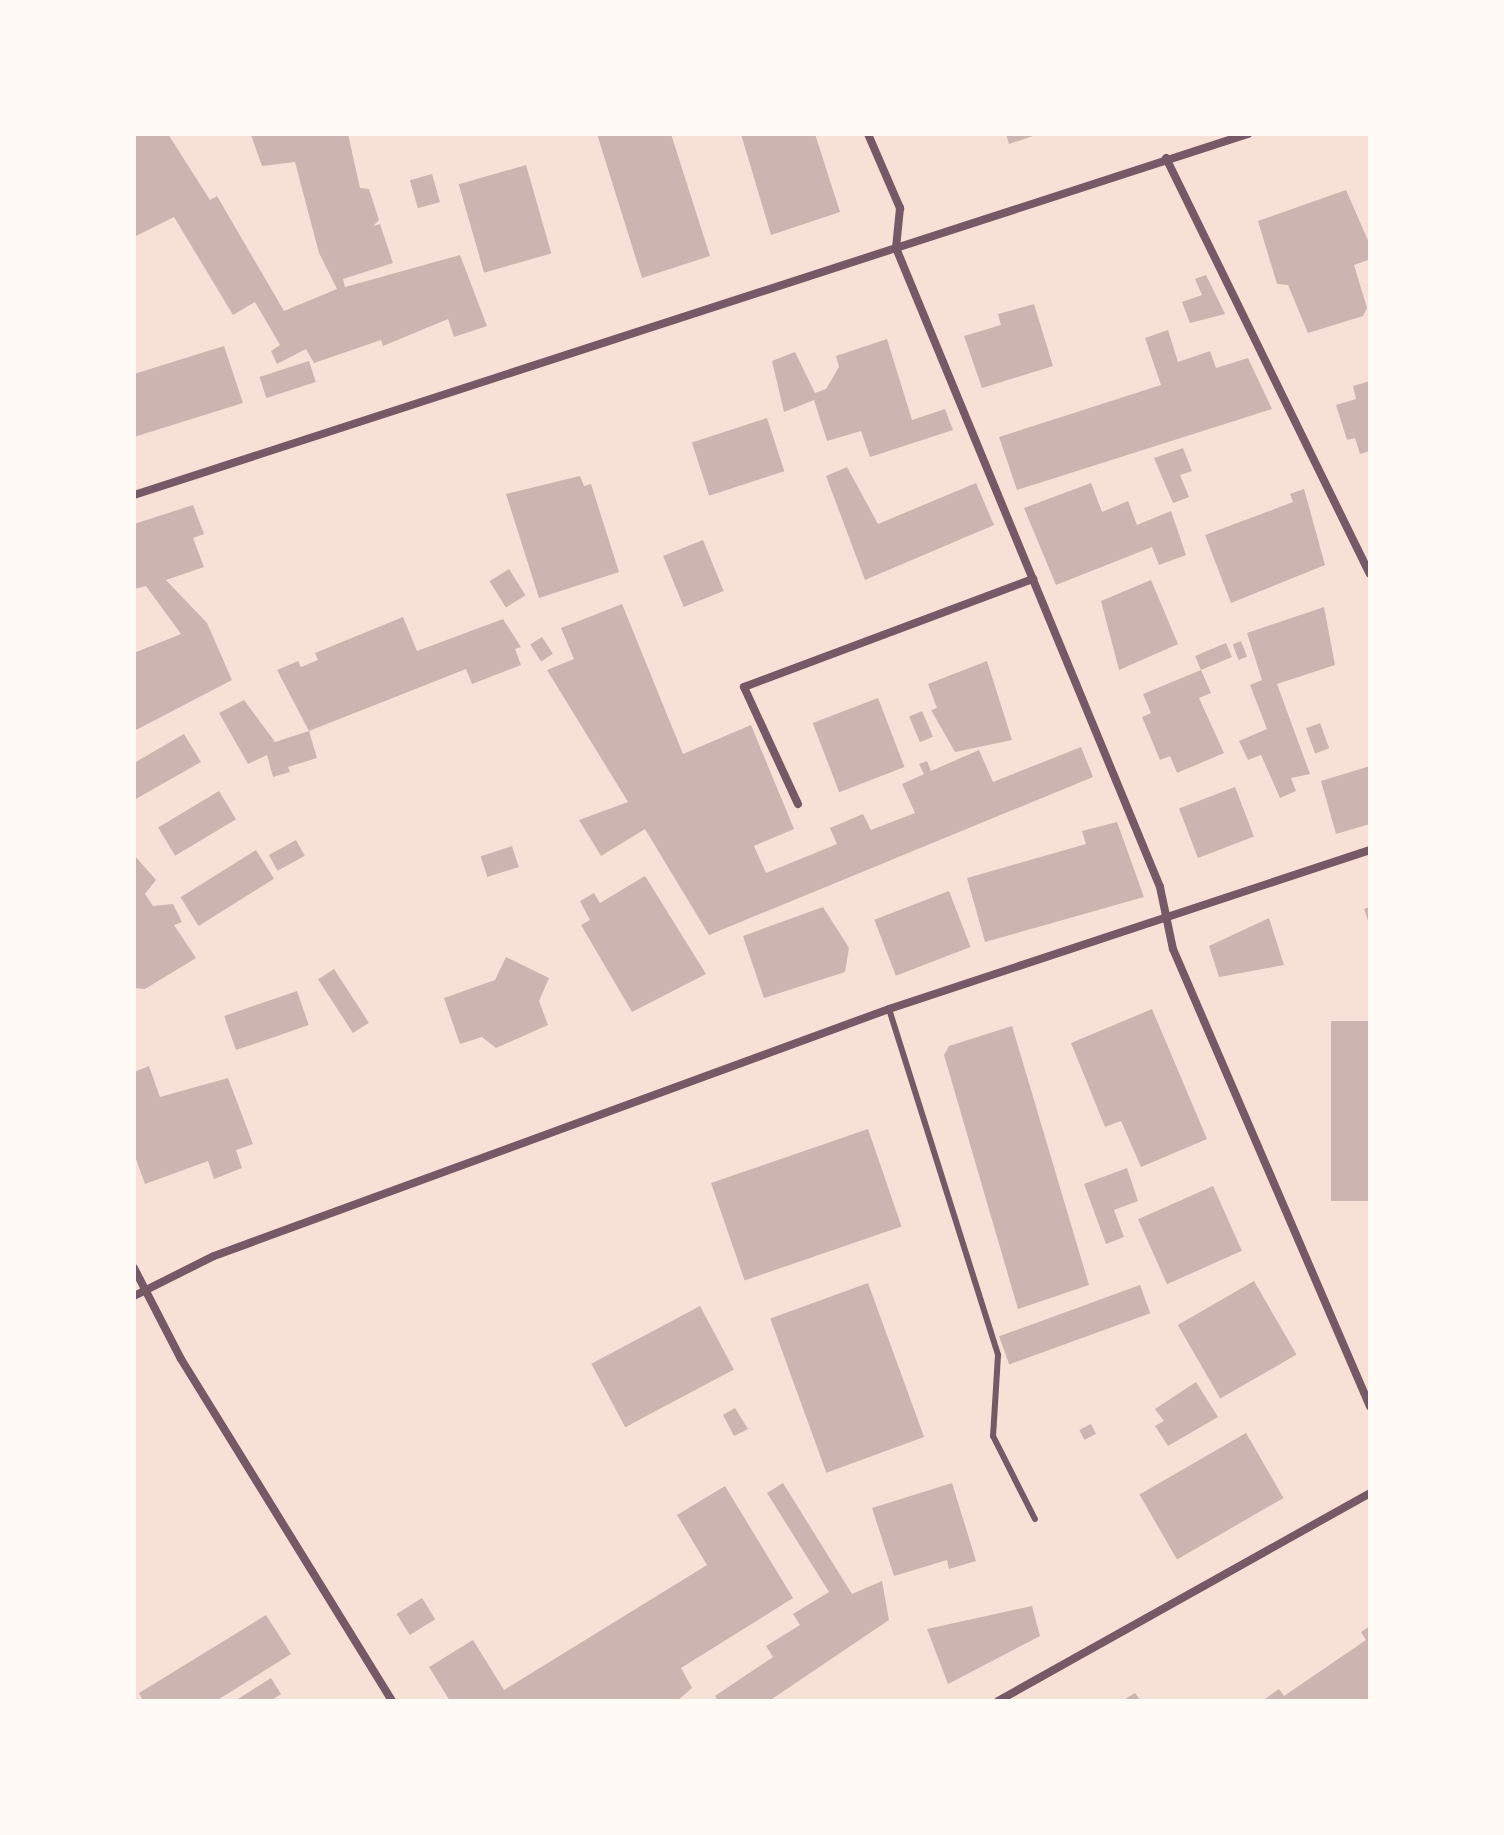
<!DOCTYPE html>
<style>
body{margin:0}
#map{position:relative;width:1504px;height:1835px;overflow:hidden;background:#f7e1d7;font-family:"Crimson Pro",serif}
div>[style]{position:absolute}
.building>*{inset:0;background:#ccb4b1;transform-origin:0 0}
.service>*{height:6px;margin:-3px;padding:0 3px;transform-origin:3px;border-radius:3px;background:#755966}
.minor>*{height:8px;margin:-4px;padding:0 4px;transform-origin:4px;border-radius:4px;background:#755966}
span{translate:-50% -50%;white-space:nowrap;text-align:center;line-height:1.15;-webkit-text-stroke:6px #fffaf5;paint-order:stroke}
.frame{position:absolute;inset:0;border:136px solid #fffaf5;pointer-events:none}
</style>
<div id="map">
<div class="building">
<i style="clip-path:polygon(134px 134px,168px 134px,210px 200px,217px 196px,284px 311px,337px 289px,319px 253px,295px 162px,262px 166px,251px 135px,348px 134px,360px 188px,369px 189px,379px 220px,373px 226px,380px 224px,393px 263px,343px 279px,345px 287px,460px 255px,487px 326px,454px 337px,448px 319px,383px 346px,381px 340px,314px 363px,306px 349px,277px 364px,271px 351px,280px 345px,255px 302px,233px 315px,174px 217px,134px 237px)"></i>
<i style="clip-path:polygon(597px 134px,671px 134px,710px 256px,642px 278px)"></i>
<i style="clip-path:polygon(741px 134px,815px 134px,840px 212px,771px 235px)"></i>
<i style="clip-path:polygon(1006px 134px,1036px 134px,1036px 135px,1009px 144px)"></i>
<i style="left:526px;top:165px;width:92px;height:70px;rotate:74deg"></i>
<i style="left:432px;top:174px;width:29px;height:23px;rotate:74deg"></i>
<i style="clip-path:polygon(1346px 190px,1370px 245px,1368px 260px,1354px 265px,1367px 308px,1363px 316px,1308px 333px,1288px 285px,1277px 284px,1258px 221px)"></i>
<i style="clip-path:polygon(1206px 275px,1225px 314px,1190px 323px,1182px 302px,1202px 295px,1195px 279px)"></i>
<i style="clip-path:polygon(1034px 304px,1053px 366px,982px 388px,964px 336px,1001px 325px,998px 314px)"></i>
<i style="clip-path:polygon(1168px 330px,1178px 362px,1210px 351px,1216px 368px,1248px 358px,1272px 409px,1017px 490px,999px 437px,1161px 385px,1145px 338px)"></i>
<i style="clip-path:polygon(887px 339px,912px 420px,945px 409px,953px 430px,870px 457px,861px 431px,827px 441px,814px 400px,784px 412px,772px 361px,795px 352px,815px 393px,826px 389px,839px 367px,836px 356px)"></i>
<i style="clip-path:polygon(224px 346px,243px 403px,134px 437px,134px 374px)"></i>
<i style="left:309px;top:361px;width:22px;height:52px;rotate:72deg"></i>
<i style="clip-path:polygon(1370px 381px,1370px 451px,1360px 454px,1355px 438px,1347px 440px,1336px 405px,1356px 399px,1353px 386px)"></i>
<i style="left:767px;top:418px;width:56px;height:79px;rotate:72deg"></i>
<i style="clip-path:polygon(1183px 448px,1192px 471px,1180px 475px,1189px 497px,1173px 503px,1154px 458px)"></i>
<i style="clip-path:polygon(847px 467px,878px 524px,976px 483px,994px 525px,865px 580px,826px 476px)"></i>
<i style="clip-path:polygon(580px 476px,584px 486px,591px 484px,619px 572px,539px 598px,506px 494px)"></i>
<i style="clip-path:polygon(1091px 483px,1102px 512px,1128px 501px,1137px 525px,1171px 511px,1186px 555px,1159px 565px,1152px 547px,1056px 585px,1024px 508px)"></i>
<i style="clip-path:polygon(1304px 489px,1325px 565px,1231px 603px,1205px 535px,1293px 502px,1290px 494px)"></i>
<i style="clip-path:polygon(193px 505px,204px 534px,193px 538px,204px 567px,166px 580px,207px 623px,232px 680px,134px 731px,134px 653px,181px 634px,146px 586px,134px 589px,134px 524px)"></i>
<i style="left:703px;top:540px;width:55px;height:43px;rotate:68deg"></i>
<i style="left:509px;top:569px;width:31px;height:23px;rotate:58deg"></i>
<i style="clip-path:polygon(1151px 580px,1178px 644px,1119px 670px,1101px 601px)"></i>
<i style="clip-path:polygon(622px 604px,683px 754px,751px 725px,794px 829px,754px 846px,766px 873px,837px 844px,830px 828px,863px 814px,871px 830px,915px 813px,902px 784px,924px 774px,919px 764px,927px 761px,931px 771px,979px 750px,993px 782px,1081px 747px,1093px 777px,709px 935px,645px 829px,601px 856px,579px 820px,628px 802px,547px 670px,574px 659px,561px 628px)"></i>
<i style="clip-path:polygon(1324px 607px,1335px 665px,1277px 684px,1310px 774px,1291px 778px,1296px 791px,1280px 798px,1261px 755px,1248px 760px,1239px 741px,1267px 729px,1250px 685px,1262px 680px,1247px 633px)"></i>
<i style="clip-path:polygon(403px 617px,417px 651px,503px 619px,521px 647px,515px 649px,521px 665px,472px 684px,466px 669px,309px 731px,317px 758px,288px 767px,290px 772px,273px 777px,267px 755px,248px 764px,219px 713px,244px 700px,275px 742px,309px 731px,277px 670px,298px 661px,301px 667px,318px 660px,315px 653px)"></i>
<i style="left:542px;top:637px;width:20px;height:14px;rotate:57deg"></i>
<i style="left:1241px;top:641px;width:17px;height:9px;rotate:69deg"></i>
<i style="clip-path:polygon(1226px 643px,1232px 657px,1201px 670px,1211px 693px,1199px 698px,1224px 753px,1177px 773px,1170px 756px,1160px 760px,1142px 717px,1151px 713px,1143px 694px,1201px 670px,1195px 656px)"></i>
<i style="clip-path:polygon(987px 661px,1012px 740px,955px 752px,931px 710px,937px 708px,928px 684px)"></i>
<i style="left:878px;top:698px;width:74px;height:70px;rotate:69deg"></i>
<i style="left:922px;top:711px;width:28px;height:14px;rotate:67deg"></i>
<i style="left:1320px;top:723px;width:27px;height:15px;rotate:70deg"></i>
<i style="clip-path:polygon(184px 734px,201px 762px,134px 800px,134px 763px)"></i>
<i style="clip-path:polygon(1370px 766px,1370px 824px,1336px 834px,1321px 781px)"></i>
<i style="left:1235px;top:787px;width:53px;height:60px;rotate:69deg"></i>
<i style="left:219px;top:791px;width:33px;height:71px;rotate:59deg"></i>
<i style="clip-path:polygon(1117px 822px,1144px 897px,985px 942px,967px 878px,1086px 844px,1082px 831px)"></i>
<i style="left:296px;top:840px;width:18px;height:31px;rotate:61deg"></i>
<i style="left:512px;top:846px;width:22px;height:33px;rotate:72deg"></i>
<i style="left:256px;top:850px;width:34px;height:89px;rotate:58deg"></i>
<i style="clip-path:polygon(134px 855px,156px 880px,145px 894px,153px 906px,173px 904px,182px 922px,174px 925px,196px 958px,145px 989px,134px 988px)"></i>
<i style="clip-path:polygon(645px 876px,706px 974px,632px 1012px,581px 925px,590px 920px,580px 901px,594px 893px,600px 903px)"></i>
<i style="left:949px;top:891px;width:60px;height:80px;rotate:69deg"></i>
<i style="clip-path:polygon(823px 907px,849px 948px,845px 972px,764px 998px,743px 936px)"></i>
<i style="clip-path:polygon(1370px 907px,1370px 926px,1364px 909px)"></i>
<i style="clip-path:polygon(1269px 918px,1284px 965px,1219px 977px,1209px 946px)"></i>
<i style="clip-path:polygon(506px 957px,549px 978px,539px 1001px,548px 1025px,496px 1048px,482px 1037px,460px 1044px,444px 998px,495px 980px)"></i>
<i style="left:334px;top:969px;width:64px;height:19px;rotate:57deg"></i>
<i style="left:297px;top:991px;width:36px;height:77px;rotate:71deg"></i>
<i style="clip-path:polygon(1152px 1009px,1207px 1139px,1141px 1167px,1121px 1121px,1105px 1127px,1071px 1043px)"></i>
<i style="left:1331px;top:1021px;width:39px;height:180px"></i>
<i style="clip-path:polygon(1012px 1026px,1089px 1285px,1018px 1309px,944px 1055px,949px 1046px)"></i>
<i style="clip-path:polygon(149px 1066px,160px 1097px,228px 1078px,253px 1144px,236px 1150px,242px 1168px,214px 1179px,208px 1161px,145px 1184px,134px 1154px,134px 1072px)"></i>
<i style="left:868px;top:1129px;width:103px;height:166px;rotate:71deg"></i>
<i style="clip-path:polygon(1127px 1168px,1138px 1201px,1114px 1210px,1124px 1237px,1106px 1244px,1084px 1184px)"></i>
<i style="left:1213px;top:1186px;width:71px;height:82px;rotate:66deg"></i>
<i style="left:1254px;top:1281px;width:85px;height:88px;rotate:60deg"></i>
<i style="left:868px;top:1283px;width:164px;height:104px;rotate:70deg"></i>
<i style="left:1140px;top:1285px;width:30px;height:150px;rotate:70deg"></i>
<i style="left:700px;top:1306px;width:72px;height:123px;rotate:62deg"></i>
<i style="clip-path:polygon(1196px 1382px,1218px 1417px,1168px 1446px,1155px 1426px,1164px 1421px,1155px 1409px)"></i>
<i style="clip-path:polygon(735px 1408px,748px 1429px,734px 1436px,723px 1415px)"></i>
<i style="left:1091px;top:1424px;width:11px;height:13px;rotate:63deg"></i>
<i style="left:1246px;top:1433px;width:75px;height:123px;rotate:60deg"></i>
<i style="clip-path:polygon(783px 1483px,852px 1594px,882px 1581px,889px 1620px,769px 1701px,718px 1701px,715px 1696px,773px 1657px,766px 1646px,800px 1625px,793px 1614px,829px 1592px,767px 1493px)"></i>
<i style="clip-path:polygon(952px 1483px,976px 1561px,949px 1569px,947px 1560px,894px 1576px,872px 1508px)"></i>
<i style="clip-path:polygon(725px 1486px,793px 1598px,681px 1668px,692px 1688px,677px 1701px,450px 1701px,429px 1667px,473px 1640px,504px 1690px,707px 1565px,677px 1515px)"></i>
<i style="left:422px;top:1598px;width:25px;height:30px;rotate:58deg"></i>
<i style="clip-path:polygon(1032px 1606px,1040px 1636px,948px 1684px,927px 1629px)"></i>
<i style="clip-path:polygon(266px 1615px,291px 1654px,216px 1701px,143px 1701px,139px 1693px)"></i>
<i style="clip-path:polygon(1370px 1626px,1370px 1701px,1262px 1701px,1279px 1689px,1284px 1696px,1366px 1640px,1361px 1632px)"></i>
<i style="clip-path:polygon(271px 1678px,281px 1694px,270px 1701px,235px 1701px)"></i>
<i style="clip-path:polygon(1135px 1693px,1141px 1701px,1122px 1701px)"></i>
</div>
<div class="service">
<i style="left:889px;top:1009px;width:363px;rotate:72.5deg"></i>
<i style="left:998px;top:1355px;width:81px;rotate:93.5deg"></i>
<i style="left:993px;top:1436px;width:93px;rotate:63.2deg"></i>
</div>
<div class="minor">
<i style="left:868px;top:134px;width:81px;rotate:66.6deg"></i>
<i style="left:900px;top:208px;width:40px;rotate:95.7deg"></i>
<i style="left:896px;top:248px;width:691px;rotate:67.55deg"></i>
<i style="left:1160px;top:887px;width:63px;rotate:78.2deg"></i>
<i style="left:1173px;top:949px;width:498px;rotate:66.7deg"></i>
<i style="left:1166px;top:158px;width:463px;rotate:63.9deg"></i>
<i style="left:134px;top:495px;width:1171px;rotate:-17.96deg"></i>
<i style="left:798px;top:804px;width:129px;rotate:-114.8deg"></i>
<i style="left:744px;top:687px;width:309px;rotate:-20.5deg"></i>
<i style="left:134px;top:1268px;width:102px;rotate:62.7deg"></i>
<i style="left:181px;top:1359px;width:402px;rotate:58.3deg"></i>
<i style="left:134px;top:1296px;width:89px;rotate:-26.6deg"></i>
<i style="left:214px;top:1256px;width:719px;rotate:-20.1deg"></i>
<i style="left:889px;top:1009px;width:507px;rotate:-18.29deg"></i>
<i style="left:998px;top:1701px;width:426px;rotate:-29.2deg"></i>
</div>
<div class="frame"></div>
</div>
